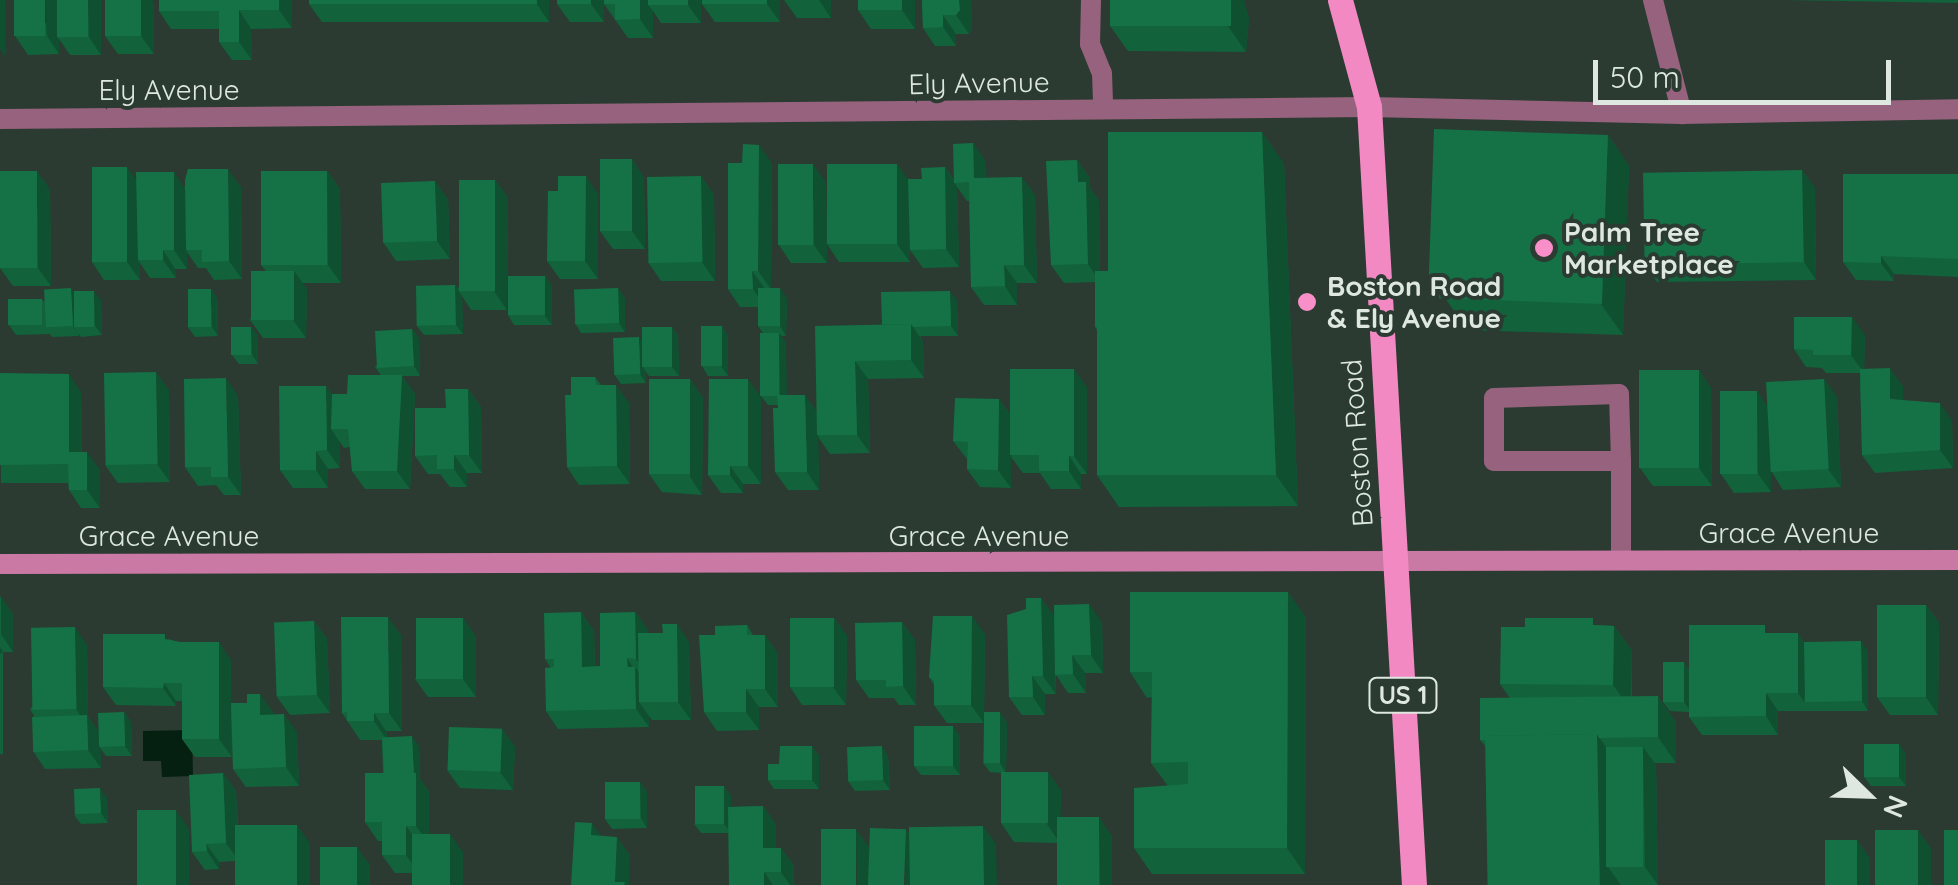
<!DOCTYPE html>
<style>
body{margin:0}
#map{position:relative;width:1958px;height:885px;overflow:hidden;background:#2b3b31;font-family:Quicksand,sans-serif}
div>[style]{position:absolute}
.water>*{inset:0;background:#051f11}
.lane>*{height:20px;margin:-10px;padding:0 10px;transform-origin:10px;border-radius:10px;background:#96627d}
.street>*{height:20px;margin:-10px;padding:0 10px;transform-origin:10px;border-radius:10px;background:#96627d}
.secondary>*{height:20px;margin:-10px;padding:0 10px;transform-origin:10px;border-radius:10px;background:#ca78a4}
.primary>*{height:25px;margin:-12.5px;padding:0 12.5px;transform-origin:12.5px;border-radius:12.5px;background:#f289c2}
.wall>*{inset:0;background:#12623c}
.shaded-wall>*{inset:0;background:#0f5031;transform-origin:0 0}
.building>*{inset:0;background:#157246;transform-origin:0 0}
.dots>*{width:28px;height:28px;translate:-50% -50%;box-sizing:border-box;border:5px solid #2b3b31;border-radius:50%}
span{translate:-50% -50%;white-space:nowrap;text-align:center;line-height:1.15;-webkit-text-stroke:8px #2b3b31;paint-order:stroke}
.shield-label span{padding:2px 8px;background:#2b3b31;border:2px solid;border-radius:8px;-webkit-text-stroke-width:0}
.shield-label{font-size:25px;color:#dee8e1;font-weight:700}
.street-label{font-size:28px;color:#dee8e1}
.poi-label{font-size:28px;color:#dee8e1;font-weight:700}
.left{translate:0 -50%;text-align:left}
.north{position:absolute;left:1818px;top:745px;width:100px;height:100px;-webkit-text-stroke:8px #2b3b31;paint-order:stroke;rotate:113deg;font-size:28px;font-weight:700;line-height:40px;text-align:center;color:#dee8e1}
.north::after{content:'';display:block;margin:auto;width:35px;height:45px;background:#dee8e1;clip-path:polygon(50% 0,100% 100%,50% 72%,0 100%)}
.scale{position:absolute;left:1593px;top:60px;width:298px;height:45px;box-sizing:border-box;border:5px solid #dee8e1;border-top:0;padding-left:12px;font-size:30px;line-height:35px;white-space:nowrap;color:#dee8e1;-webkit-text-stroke:8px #2b3b31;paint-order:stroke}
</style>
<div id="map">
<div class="water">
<i style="clip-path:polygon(192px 730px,193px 776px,162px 777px,161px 761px,143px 761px,143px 731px)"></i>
</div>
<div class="lane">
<i style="left:1091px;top:0;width:44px;rotate:91.3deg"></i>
<i style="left:1090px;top:44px;width:31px;rotate:68deg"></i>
<i style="left:1102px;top:73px;width:36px;rotate:88deg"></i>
<i style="left:1653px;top:0;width:118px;rotate:75.7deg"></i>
<i style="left:1621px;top:461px;width:127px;rotate:180deg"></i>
<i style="left:1494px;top:461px;width:63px;rotate:-90deg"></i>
<i style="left:1494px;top:398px;width:125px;rotate:-1.8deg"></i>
<i style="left:1619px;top:394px;width:67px;rotate:88.3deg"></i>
<i style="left:1621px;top:461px;width:99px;rotate:90deg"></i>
</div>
<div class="street">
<i style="left:0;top:119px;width:1369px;rotate:-0.5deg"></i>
<i style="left:1369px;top:107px;width:313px;rotate:1.3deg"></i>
<i style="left:1682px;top:114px;width:276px;rotate:-1deg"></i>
</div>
<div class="secondary">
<i style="left:0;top:564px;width:1958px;rotate:-0.12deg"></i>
</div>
<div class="primary">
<i style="left:1340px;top:0;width:111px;rotate:74.8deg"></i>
<i style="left:1369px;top:107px;width:779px;rotate:86.69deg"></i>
</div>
<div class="wall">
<i style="clip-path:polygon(101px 0,101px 55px,70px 55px,59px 39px,59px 54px,28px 55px,15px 36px)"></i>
<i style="clip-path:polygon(292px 0,292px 28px,251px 29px,252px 60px,232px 60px,219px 42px,219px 29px,171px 29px,159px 11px)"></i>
<i style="clip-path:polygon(549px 0,549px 22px,322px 22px,309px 4px)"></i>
<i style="clip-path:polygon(701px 0,701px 23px,661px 23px,653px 11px,653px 38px,628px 38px,604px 4px,604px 22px,570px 22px,557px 4px)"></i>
<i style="clip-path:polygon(780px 0,780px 22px,715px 22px,702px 4px)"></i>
<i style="clip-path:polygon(784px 0,831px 0,831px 18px,797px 18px)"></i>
<i style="clip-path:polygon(915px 0,915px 29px,871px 29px,858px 10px)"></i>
<i style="clip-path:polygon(922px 0,971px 0,972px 28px,969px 34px,956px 34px,956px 46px,935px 46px,923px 28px)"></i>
<i style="clip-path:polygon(1784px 0,1958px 0,1958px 3px)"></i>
<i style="clip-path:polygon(154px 3px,154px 54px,118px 54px,105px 36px)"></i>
<i style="clip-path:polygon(1249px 18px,1246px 52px,1128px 51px,1110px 26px)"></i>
<i style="clip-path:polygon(1262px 132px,1284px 164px,1298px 506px,1119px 507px,1097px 475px,1097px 330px,1095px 327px,1095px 282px,1064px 283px,1051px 265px,1077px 160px,1090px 178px,1090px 188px,1099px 200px,1100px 271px,1108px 271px)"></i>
<i style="clip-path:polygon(1608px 135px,1629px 166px,1623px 335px,1467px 330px,1445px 298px)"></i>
<i style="clip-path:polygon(973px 143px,986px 162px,986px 178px,1035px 195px,1037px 283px,1017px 283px,1017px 305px,984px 305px,971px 287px,969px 201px,967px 201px,957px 187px,959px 267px,923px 268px,910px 250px,910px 242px,910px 262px,839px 262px,827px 244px,908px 179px,922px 179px,945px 167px,954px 181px)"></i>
<i style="clip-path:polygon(632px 159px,644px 178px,645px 249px,613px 249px,600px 231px)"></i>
<i style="clip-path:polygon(772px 163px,771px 288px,787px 298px,786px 336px,781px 336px,786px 342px,786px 395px,817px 411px,882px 324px,957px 300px,958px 336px,920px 336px,923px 342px,924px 378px,868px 379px,870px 453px,830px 454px,818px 437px,819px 490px,788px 490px,775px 472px,778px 405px,768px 405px,761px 396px,763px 333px,758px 326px,758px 307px,740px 307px,728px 289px)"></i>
<i style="clip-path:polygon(1802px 170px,1815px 188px,1816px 280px,1657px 282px,1644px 264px)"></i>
<i style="clip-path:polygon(327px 171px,340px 189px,341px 283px,302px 283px,307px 289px,306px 338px,263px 338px,250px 320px,266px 271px,261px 265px)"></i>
<i style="clip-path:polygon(1958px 174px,1958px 277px,1894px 274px,1894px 281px,1856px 280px,1843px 262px)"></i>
<i style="clip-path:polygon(701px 176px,714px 195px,715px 281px,661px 281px,648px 262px)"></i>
<i style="clip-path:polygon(495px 180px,508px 198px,507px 310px,471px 310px,462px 296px,463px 334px,424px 335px,417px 326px,455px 285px,458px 289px)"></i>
<i style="clip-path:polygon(137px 181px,185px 187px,241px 187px,242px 279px,214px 280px,206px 268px,198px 268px,187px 252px,187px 269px,175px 269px,176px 278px,150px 278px,140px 263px,140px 280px,104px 280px,92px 262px)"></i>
<i style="clip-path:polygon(826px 182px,827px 263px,791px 263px,779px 245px)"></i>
<i style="clip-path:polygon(50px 189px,51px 286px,13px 286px,0 268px)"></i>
<i style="clip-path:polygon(558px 191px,598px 194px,598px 279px,560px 279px,547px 261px)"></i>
<i style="clip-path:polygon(448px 199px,450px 259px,396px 261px,383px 242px)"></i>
<i style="clip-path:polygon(545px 276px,552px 286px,552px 325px,514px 325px,508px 315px)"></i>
<i style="clip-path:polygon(618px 288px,625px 298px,625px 332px,581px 333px,575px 323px)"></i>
<i style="clip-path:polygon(74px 293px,101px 300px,102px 335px,81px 337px,79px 334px,79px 336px,52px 337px,50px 334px,16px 335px,9px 325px,42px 299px,44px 302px)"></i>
<i style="clip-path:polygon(218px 299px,218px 336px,195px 337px,188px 327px)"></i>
<i style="clip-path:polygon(722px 326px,728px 336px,728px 376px,708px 376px,702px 366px)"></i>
<i style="clip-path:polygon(251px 327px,258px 336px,258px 364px,239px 364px,232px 355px)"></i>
<i style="clip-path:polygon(672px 327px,678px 336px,679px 376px,649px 376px,646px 372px,646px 383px,621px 384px,614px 374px,642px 341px)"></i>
<i style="clip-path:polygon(412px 329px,419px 338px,420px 376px,402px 376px,415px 394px,410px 489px,365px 489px,352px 471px,350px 447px,344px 448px,339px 441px,340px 468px,328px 469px,328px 488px,293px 488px,280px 470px,332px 394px,347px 394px,381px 375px,375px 367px)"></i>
<i style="clip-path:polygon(1865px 335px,1864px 369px,1903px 386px,1903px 400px,1952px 421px,1953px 468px,1875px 473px,1862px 455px,1860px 373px,1826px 373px,1822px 368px,1806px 367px,1794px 349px)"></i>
<i style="clip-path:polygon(1699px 370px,1711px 388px,1712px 486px,1653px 486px,1640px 468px)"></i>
<i style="clip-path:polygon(0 373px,81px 392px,82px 452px,100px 470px,100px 508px,81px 508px,69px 490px,68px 483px,1px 483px)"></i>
<i style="clip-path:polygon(595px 377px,601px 385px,629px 403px,630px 484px,579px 485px,567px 467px,571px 395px)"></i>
<i style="clip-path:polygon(690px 379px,703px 398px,702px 495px,662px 492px,649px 474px)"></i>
<i style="clip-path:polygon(1824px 379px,1837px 397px,1841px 487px,1783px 490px,1770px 469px,1771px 492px,1734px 493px,1721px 474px,1757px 391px,1767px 406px)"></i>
<i style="clip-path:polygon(1087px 387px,1087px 474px,1081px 474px,1081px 489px,1051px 489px,1040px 473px,1023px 473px,1011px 457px,1011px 488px,980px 487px,967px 469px,967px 459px,953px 441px,999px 399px,1010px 414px)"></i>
<i style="clip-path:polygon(468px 389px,481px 407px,482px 473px,467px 473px,467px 487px,450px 487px,440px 474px,428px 474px,415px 456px,446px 408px)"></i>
<i style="clip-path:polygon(169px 390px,170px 482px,118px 483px,105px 465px)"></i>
<i style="clip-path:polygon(238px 396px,241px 495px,224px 495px,216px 485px,198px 486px,185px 467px)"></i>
<i style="clip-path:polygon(761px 397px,761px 484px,743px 484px,743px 493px,721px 493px,708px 475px)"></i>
<i style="clip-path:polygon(1288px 592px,1306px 618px,1305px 874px,1152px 874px,1134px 848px,1168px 786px,1151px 763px,1152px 697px,1147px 698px,1130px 672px)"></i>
<i style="clip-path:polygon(0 596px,13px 614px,13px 652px,3px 652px,3px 754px,0 754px)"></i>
<i style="clip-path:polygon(1041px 598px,1054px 616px,1102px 622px,1103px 673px,1085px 673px,1086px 693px,1068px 693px,1056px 675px,1056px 694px,1045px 694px,1045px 715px,1022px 715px,1009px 697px,1026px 609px)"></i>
<i style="clip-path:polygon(1926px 605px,1939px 623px,1938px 715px,1890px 715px,1877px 697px)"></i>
<i style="clip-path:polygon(581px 612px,594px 631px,595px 667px,600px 666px,635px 612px,648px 630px,648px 633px,689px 642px,691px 720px,652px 720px,649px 716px,649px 727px,558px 729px,546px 711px,551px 668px,545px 659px)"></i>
<i style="clip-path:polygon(463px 618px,476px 637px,476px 697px,428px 697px,415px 679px)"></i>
<i style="clip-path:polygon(834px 618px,847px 636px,846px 705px,802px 705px,790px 687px)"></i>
<i style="clip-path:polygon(314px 621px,327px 639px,330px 713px,290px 715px,277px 697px)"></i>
<i style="clip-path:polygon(902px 622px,915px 640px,916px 705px,899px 705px,894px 698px,869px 698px,856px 680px)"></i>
<i style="clip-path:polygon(747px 625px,753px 635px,778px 653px,778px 707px,759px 707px,759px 730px,717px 731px,704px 712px,715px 635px)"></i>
<i style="clip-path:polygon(1598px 625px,1614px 626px,1632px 651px,1632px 696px,1676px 722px,1676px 763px,1654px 763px,1656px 765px,1658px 885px,1488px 885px,1486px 747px,1480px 740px,1510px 698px,1500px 684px)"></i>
<i style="clip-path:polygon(1771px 633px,1804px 642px,1868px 651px,1868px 711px,1778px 711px,1778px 735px,1702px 735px,1689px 717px,1689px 712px,1670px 711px,1663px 702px,1684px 662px,1689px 670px)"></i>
<i style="clip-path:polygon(985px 634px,984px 712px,1007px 722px,1006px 772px,1061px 790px,1060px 817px,1112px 836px,1112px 885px,1057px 885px,1057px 843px,1014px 842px,1001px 823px,1001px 773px,990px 772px,983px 763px,984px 723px,947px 723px,934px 705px,934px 685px,929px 677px)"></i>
<i style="clip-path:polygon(401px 635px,402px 731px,386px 731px,387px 737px,419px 746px,420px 779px,429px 791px,429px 834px,463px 852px,411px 873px,395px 873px,382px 855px,382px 841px,378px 841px,365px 822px,383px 773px,382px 740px,360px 740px,342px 713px)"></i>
<i style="clip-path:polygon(169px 639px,231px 660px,231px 703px,273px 712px,273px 714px,297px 732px,299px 786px,246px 787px,233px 769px,232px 712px,232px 757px,195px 757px,182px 739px,182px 701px,176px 701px,176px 706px,116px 705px,103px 687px)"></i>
<i style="clip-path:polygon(87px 645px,88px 717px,99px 732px,124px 712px,131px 722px,132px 756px,106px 756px,100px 748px,101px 768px,45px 769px,33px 751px,34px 716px,30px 709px)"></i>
<i style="clip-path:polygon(502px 729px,515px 747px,513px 790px,460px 788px,447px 770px)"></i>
<i style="clip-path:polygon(960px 736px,960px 775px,921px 775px,914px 766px)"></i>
<i style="clip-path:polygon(812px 746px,819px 756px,819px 789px,774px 789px,768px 780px)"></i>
<i style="clip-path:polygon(1906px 754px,1906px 786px,1871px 786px,1864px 777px)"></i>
<i style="clip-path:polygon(888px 756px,890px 790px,855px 791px,848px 781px)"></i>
<i style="clip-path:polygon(223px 773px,236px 791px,238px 825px,310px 843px,310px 885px,235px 885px,235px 861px,219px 862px,219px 869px,205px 870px,192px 852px)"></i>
<i style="clip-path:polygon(640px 782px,647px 792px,647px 828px,612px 829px,605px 819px)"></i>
<i style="clip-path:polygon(724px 786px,731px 796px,731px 807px,763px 806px,776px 825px,776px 848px,781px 848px,794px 866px,794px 885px,729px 885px,729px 833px,701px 833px,694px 824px)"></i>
<i style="clip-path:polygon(107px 798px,108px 823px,81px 824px,74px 815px)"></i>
</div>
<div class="shaded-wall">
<i style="clip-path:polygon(0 0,5px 0,6px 57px,0 49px)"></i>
<i style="clip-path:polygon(45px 0,57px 0,57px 37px,59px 39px,59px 54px,47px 36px)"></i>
<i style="clip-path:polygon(88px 0,101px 0,101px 55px,89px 37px)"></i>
<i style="clip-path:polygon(141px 0,152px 0,154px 3px,154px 54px,141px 36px)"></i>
<i style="clip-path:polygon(279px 0,292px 0,292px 28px,279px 10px)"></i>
<i style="clip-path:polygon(537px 0,549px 0,549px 22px,537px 4px)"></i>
<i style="clip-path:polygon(591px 0,604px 0,604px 22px,591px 4px)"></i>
<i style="clip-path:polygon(640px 0,653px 0,648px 5px,653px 11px,653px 38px,640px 19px)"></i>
<i style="clip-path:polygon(688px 0,701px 0,701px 23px,688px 5px)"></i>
<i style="clip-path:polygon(767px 0,780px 0,780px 22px,767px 4px)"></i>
<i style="clip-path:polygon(819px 0,831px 0,831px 18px)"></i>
<i style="clip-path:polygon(902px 0,915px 0,915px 29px,902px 10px)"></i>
<i style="clip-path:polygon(959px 0,971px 0,972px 28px,969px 34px,956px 15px)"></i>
<i style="clip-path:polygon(1231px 0,1244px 0,1249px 18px,1246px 52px,1228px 26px)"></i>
<i style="clip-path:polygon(239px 10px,251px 29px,252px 60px,239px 42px)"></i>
<i style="clip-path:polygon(943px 15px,956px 34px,956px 46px,943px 27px)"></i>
<i style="clip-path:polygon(1262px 132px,1284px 164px,1298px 506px,1276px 475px)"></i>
<i style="clip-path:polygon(1608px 135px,1629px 166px,1623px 335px,1601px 304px)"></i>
<i style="clip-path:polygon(973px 143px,986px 162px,987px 196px,974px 178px)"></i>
<i style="clip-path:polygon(759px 145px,772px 163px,771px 289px,758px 271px)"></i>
<i style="clip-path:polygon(632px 159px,644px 178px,645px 249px,632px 231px)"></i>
<i style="clip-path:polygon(1077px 160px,1090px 178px,1090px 188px,1099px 200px,1100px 282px,1088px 264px,1078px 182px)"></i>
<i style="clip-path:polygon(813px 164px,826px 182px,827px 263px,814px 245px)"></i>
<i style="clip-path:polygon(897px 164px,910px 182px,910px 262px,897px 244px)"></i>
<i style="clip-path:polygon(127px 167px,140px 185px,138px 260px,140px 263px,140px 280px,127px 262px)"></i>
<i style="clip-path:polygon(945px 167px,957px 187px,959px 267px,946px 249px)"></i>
<i style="clip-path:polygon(228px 169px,241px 187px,242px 279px,229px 261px)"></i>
<i style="clip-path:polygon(1802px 170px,1815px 188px,1816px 280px,1804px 262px)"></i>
<i style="clip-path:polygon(37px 171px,50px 189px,51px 286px,38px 268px)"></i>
<i style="clip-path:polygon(327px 171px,340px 189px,341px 283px,328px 265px)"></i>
<i style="clip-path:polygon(174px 172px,186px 190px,187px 269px,174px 250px)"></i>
<i style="clip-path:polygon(586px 176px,598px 194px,598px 279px,585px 261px)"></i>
<i style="clip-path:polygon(701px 176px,714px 195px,715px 281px,702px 262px)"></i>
<i style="clip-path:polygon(1022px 177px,1035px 195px,1037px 283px,1024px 265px)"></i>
<i style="clip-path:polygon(495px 180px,508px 198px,507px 310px,494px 291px)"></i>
<i style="clip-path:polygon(435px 181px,448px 199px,450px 259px,437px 241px)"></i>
<i style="clip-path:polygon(163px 250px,175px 269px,176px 278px,163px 260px)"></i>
<i style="clip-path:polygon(1881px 256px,1894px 274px,1894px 281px,1881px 263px)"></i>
<i style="clip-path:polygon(1004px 265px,1017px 283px,1017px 305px,1005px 286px)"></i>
<i style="clip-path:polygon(294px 271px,307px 289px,306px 338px,293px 320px)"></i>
<i style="clip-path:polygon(752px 271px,765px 289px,765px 307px,753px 289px)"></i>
<i style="clip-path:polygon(545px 276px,552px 286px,552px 325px,545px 316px)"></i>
<i style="clip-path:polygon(455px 285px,462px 296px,463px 334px,456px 325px)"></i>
<i style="clip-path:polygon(71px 288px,77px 298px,74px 327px,79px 336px,73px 326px)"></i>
<i style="clip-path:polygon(618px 288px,625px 298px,625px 332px,619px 323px)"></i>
<i style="clip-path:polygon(780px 288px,787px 298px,786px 336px,780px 326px)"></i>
<i style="clip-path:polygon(211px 289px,218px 299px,218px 336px,212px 327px)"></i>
<i style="clip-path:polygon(94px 291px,101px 300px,102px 335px,95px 326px)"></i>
<i style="clip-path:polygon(950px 291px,957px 300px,958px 336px,951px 326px)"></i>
<i style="clip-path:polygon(1852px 317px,1865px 335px,1864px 373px,1851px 355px)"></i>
<i style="clip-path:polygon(911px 324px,923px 342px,924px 378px,911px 360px)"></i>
<i style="clip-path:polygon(722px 326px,728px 336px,728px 376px,721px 366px)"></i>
<i style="clip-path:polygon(251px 327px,258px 336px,258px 364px,252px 354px)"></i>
<i style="clip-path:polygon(672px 327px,678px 336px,679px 376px,672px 367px)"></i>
<i style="clip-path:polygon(412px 329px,419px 338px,420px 376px,414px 366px)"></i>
<i style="clip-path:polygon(779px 333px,786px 342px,787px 405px,780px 395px)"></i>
<i style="clip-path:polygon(639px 337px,646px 347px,643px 367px,646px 372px,646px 383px,640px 374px)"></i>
<i style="clip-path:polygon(855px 361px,868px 379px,870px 453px,857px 435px)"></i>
<i style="clip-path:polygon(1890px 368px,1903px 386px,1903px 418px,1890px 399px)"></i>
<i style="clip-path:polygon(1074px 369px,1087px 387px,1087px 474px,1074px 456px)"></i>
<i style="clip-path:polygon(1699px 370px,1711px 388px,1712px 486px,1699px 468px)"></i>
<i style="clip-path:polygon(156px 372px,169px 390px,170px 482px,157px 464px)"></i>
<i style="clip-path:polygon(69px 374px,81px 392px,82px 470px,69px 452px)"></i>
<i style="clip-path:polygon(402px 375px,415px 394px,410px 489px,397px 471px)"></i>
<i style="clip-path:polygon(226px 378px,238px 396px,241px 495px,228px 477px)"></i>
<i style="clip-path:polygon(690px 379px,703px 398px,702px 495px,690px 477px)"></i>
<i style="clip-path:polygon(748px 379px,761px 397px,761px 484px,748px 466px)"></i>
<i style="clip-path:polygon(1824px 379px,1837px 397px,1841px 487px,1828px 469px)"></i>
<i style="clip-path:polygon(616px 385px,629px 403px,630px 484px,617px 466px)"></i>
<i style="clip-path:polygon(326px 386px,339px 404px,331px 429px,339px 441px,340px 468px,327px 450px)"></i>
<i style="clip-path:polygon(468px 389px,481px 407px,482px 473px,469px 455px)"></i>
<i style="clip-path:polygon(1757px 391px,1770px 409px,1771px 492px,1758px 474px)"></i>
<i style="clip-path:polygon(805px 395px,818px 413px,819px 490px,807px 472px)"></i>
<i style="clip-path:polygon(999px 399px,1012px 417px,1011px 488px,998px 470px)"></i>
<i style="clip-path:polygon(1940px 403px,1952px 421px,1953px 468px,1940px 450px)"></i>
<i style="clip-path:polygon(316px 451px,328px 469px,328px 488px,316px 470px)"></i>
<i style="clip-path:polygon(87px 452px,100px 470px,100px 508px,87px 490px)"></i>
<i style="clip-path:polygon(454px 455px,467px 473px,467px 487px,454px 469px)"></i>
<i style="clip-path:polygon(1069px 456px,1081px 474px,1081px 489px,1069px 471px)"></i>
<i style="clip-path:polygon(730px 466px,743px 484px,743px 493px,730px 475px)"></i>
<i style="clip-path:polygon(1288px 592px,1306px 618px,1305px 874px,1287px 848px)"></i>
<i style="clip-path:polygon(1px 596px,13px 614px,13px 652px,1px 634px)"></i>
<i style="clip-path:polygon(1041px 598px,1054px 616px,1056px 694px,1043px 676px)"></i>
<i style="clip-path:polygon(1089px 604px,1102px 622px,1103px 673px,1091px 655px)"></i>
<i style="clip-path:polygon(1926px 605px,1939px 623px,1938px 715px,1926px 697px)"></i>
<i style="clip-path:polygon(581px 612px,594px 631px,595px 685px,582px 667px)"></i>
<i style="clip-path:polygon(635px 612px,648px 630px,649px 677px,636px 659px)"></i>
<i style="clip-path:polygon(972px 616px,985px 634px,984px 723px,971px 705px)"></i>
<i style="clip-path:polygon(388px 617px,401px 635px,402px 731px,389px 713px)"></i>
<i style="clip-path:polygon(463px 618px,476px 637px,476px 697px,463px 679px)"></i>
<i style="clip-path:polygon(834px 618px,847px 636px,846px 705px,833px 687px)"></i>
<i style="clip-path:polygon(314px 621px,327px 639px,330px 713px,317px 695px)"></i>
<i style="clip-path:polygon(902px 622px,915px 640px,916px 705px,903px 686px)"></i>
<i style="clip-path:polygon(677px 624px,689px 642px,691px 720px,678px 702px)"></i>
<i style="clip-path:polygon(1614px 626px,1632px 651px,1631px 710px,1613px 685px)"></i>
<i style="clip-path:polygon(75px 627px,87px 645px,88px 717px,100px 733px,101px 768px,88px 750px,87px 726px,76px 709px)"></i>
<i style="clip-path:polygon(1798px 633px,1810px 651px,1804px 702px,1798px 693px)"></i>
<i style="clip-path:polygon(765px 635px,778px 653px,778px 707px,765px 689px)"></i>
<i style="clip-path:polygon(1861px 641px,1868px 651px,1868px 711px,1862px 701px)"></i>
<i style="clip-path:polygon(219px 642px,231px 660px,232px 757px,219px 739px)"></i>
<i style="left:0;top:647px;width:6px;height:103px;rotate:59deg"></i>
<i style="clip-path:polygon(1072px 655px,1085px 673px,1086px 693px,1073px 674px)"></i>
<i style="clip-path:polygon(627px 658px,635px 671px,635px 667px,648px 685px,639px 702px,649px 716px,649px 727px,636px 709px)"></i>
<i style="clip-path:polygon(1684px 662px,1690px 672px,1691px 712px,1684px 702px)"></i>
<i style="clip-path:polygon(1032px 676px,1045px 694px,1045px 715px,1033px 697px)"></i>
<i style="clip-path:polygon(164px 683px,176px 701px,176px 706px,163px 688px)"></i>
<i style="clip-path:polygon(746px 689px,759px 707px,759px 730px,746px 712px)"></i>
<i style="clip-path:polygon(1766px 693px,1778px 711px,1778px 735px,1766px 716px)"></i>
<i style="clip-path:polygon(260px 694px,273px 712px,273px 733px,260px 715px)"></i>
<i style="clip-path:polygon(1658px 696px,1676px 722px,1676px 763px,1658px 737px)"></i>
<i style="clip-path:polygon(124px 712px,131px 722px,132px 756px,125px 746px)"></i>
<i style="clip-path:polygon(1000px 712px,1007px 722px,1006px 773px,1000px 763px)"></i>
<i style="clip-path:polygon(374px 713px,386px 731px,387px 740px,374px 721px)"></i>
<i style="clip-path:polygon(284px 714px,297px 732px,299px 786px,286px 767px)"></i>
<i style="clip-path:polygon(953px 726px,960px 736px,960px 775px,953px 766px)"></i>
<i style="clip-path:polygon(502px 729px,515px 747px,513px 790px,500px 772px)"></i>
<i style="clip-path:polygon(1597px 734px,1619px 766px,1608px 867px,1621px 885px,1600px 885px)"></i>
<i style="clip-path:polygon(412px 736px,419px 746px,420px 779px,429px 791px,429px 844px,416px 826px)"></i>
<i style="clip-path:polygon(1899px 744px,1906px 754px,1906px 786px,1899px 777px)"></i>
<i style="clip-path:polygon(812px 746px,819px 756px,819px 789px,812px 780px)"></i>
<i style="clip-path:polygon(882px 746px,888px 756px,890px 790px,883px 780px)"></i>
<i style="clip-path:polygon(1643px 747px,1656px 765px,1658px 885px,1645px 867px)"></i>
<i style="clip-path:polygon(1048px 772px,1061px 790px,1060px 843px,1047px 824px)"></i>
<i style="clip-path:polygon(223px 773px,236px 791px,239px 861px,226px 843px)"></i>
<i style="clip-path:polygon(640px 782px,647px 792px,647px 828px,641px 818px)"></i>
<i style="clip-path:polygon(724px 786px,731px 796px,731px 833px,724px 824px)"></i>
<i style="clip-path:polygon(100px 788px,107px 798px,108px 823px,101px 813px)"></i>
<i style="clip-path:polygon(763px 806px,776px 825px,776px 866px,763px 848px)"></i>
<i style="clip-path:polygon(176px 810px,189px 829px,189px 885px,176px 885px)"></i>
<i style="clip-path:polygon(1099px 817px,1112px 836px,1112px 885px,1100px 885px)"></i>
<i style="clip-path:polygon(592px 823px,604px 841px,591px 835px)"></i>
<i style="clip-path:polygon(297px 825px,310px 843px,310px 885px,297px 885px)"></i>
<i style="clip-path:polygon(406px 826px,419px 844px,419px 873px,406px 855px)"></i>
<i style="clip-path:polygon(983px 826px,996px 844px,997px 885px,984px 885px)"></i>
<i style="clip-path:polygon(856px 829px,869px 847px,869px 885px,857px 885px)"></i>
<i style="clip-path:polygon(906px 829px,919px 847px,918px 885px,905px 885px)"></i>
<i style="clip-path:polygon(1918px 830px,1931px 848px,1931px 885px,1918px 885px)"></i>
<i style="clip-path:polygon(450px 834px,463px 852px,463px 885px,450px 885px)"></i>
<i style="clip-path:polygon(617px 837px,630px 855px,629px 885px,617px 885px,615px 882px)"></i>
<i style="clip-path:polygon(1857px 840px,1870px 858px,1870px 885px,1857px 885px)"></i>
<i style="clip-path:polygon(206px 844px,219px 862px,219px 869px,207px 851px)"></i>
<i style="clip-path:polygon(357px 847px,370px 865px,370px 885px,357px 885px)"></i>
<i style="clip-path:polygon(781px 848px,794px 866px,794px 885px,790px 885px,781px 872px)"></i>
<i style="clip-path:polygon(764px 872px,773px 885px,764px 885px)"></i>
</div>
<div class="building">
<i style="left:14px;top:0;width:31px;height:36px"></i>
<i style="left:57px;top:0;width:31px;height:37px"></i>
<i style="left:105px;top:0;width:36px;height:36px"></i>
<i style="clip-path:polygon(159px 0,279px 0,279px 10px,239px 10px,239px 42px,219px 42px,219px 11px,159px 11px)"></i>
<i style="left:309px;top:0;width:228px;height:4px"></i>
<i style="left:557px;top:0;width:34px;height:4px"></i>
<i style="clip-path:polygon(604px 0,640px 0,640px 19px,615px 20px,615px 4px,604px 4px)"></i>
<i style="left:648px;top:0;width:40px;height:5px"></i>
<i style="left:702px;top:0;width:65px;height:4px"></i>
<i style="left:858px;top:0;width:44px;height:10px"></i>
<i style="clip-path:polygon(922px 0,959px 0,960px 10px,956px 15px,943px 15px,943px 27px,923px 28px)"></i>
<i style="left:1110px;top:0;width:121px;height:26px"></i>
<i style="left:1434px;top:129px;width:174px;height:169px;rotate:2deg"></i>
<i style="clip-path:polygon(1108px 132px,1262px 132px,1276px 475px,1097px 475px,1097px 306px,1108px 306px)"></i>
<i style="clip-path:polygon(973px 143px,974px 178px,1022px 177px,1024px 265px,1004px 265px,1005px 286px,971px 287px,969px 182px,954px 183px,953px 144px)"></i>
<i style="clip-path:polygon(743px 144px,759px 145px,758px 271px,752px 271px,753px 289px,728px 289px,728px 163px,742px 163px)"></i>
<i style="left:632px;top:159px;width:72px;height:32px;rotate:90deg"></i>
<i style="clip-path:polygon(1077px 160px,1078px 182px,1086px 182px,1088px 264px,1051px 265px,1046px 161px)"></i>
<i style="left:778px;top:164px;width:35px;height:81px"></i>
<i style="left:827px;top:164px;width:70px;height:80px"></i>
<i style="left:92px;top:167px;width:35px;height:95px"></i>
<i style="clip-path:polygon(945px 167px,946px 249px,910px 250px,908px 179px,922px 179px,921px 168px)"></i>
<i style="clip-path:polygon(188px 169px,228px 169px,229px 261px,202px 262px,202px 250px,186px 250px,185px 180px)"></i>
<i style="left:1802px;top:170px;width:92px;height:159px;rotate:89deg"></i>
<i style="left:0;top:171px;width:37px;height:97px"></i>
<i style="left:261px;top:171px;width:66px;height:94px"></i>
<i style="clip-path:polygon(136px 172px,174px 172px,174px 250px,163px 250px,163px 260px,138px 260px)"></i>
<i style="clip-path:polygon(1843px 174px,1958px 174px,1958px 259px,1881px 256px,1881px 263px,1843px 262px)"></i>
<i style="clip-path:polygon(558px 176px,586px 176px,585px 261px,547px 261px,548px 191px,558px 191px)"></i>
<i style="left:701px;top:176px;width:86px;height:54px;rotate:89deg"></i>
<i style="left:459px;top:180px;width:36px;height:111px"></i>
<i style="left:435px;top:181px;width:60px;height:54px;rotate:88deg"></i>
<i style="left:251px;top:271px;width:43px;height:49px"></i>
<i style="clip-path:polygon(1095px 271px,1108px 271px,1108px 306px,1097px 306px,1097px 327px,1095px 327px)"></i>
<i style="left:508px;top:276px;width:37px;height:39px"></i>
<i style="left:455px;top:285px;width:40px;height:39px;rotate:89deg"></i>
<i style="left:71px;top:288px;width:38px;height:27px;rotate:87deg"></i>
<i style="left:618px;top:288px;width:35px;height:44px;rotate:88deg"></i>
<i style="left:758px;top:288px;width:22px;height:38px"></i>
<i style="left:188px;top:289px;width:23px;height:38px"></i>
<i style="left:74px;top:291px;width:20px;height:36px"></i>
<i style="clip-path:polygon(950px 291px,951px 326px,913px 327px,911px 324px,882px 324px,881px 292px)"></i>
<i style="left:8px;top:299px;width:34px;height:26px"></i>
<i style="clip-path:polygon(1794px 317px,1852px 317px,1851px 355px,1813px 355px,1813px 350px,1794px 349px)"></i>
<i style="clip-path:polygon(911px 324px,911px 360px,855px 361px,857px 435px,817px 435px,815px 326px)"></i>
<i style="left:701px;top:326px;width:21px;height:40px"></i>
<i style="left:231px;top:327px;width:20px;height:28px"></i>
<i style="left:642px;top:327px;width:30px;height:40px"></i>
<i style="left:412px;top:329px;width:37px;height:37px;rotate:87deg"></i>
<i style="left:760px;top:333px;width:19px;height:63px"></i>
<i style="left:639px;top:337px;width:37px;height:26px;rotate:88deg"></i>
<i style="clip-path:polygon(1890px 368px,1890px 399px,1940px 403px,1940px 450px,1862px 455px,1860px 369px)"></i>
<i style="clip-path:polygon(1010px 369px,1074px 369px,1074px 456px,1069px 456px,1069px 471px,1039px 471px,1039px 455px,1010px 455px)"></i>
<i style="left:1699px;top:370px;width:98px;height:60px;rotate:90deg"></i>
<i style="left:156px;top:372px;width:92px;height:52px;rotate:89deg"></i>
<i style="clip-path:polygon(0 373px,69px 374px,69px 452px,87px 452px,87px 490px,69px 490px,68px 464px,0 465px)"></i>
<i style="clip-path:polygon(348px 375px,402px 375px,397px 471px,352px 471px,348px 429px,331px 429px,332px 394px,347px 394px)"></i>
<i style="clip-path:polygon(571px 377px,595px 377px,596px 385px,616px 385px,617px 466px,567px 467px,565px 395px,571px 395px)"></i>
<i style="clip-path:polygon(226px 378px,228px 477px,211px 477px,211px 467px,185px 467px,184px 379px)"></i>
<i style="left:649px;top:379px;width:41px;height:95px"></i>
<i style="clip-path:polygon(709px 379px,748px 379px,748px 466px,730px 466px,730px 475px,708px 475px)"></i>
<i style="left:1824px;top:379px;width:90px;height:58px;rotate:87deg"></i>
<i style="clip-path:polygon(279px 386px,326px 386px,327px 450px,316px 451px,316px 470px,280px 470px)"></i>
<i style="clip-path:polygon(445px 389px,468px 389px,469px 455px,454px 455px,454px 469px,437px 469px,437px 455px,415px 456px,415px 408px,446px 408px)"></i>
<i style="left:1720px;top:391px;width:37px;height:83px"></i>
<i style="clip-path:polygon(777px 395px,805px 395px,807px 472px,775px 472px,773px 408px,778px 408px)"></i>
<i style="clip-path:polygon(955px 398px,999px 399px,998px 470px,967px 469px,968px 442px,953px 441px)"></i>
<i style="clip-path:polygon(1130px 592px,1288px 592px,1287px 848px,1134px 848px,1134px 788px,1188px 784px,1188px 762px,1151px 763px,1152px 672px,1130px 672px)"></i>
<i style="clip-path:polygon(1026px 598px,1041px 598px,1043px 676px,1032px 676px,1033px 697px,1009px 697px,1007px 615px,1026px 609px)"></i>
<i style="clip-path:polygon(1089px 604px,1091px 655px,1072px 655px,1073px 674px,1055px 675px,1054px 605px)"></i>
<i style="left:1877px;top:605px;width:49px;height:92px"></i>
<i style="clip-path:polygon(581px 612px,582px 667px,600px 666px,600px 613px,635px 612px,636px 659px,627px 658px,627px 667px,635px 667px,636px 709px,546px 711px,545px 668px,554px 667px,554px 659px,545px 659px,544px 613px)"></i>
<i style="clip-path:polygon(933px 616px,972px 616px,971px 705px,934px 705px,934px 681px,929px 677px)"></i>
<i style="clip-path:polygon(341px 617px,388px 617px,389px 713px,374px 713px,374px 721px,347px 721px,347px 712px,342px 713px)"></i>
<i style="left:416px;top:618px;width:47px;height:61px"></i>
<i style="left:790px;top:618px;width:44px;height:69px"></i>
<i style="clip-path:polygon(1525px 618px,1593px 618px,1593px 625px,1614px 626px,1613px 685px,1500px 684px,1501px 627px,1525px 627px)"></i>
<i style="left:314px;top:621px;width:74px;height:40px;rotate:88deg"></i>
<i style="clip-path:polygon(902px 622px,903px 686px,886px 687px,886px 680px,856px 680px,855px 623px)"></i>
<i style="clip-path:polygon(662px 624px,677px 624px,678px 702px,639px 702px,638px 633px,663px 633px)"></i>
<i style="clip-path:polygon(747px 625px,747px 635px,765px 635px,765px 689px,746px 689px,746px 712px,704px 712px,699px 635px,715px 635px,715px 626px)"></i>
<i style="clip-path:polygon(1689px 625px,1765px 625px,1765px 633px,1798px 633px,1798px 693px,1766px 693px,1766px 716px,1689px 717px)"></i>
<i style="left:75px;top:627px;width:82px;height:44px;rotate:89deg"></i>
<i style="clip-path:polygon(103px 634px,165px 634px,165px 639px,180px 642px,219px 642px,219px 739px,182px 739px,182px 683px,164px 683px,163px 688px,103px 687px)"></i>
<i style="left:1861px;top:641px;width:60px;height:57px;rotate:89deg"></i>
<i style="left:1663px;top:662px;width:21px;height:40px"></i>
<i style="clip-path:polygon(247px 694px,260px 694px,260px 715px,284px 714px,286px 767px,233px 769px,231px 703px,247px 703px)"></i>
<i style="clip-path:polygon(1658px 696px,1658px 737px,1599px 738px,1597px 734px,1485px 736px,1485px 740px,1480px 740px,1480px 698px)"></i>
<i style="left:124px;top:712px;width:34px;height:26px;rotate:88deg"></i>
<i style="left:984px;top:712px;width:16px;height:51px"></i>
<i style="left:87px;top:715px;width:35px;height:55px;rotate:88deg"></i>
<i style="left:914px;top:726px;width:39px;height:40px"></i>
<i style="left:449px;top:727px;width:53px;height:43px;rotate:2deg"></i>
<i style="left:1597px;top:734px;width:151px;height:112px;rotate:89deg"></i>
<i style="left:412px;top:736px;width:37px;height:30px;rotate:87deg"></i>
<i style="left:1899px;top:744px;width:33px;height:35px;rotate:90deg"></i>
<i style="clip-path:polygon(780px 746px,812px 746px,812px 780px,768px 780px,768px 764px,779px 764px)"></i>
<i style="left:882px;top:746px;width:34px;height:35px;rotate:88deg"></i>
<i style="left:1606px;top:747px;width:37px;height:120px"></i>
<i style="left:1001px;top:772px;width:47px;height:51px"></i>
<i style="clip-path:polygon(223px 773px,226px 843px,206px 844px,207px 851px,192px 852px,189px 775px)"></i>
<i style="clip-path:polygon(365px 773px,416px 773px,416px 826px,406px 826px,406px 855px,382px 855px,382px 822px,365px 822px)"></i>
<i style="left:605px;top:782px;width:35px;height:37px"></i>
<i style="left:695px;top:786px;width:29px;height:38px"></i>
<i style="left:100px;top:788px;width:25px;height:26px;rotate:88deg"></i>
<i style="clip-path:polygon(763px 806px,763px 848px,781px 848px,781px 872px,764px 872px,764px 885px,729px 885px,728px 807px)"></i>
<i style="left:176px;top:810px;width:75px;height:39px;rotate:90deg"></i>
<i style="left:1057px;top:817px;width:42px;height:68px"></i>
<i style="clip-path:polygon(575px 822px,592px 823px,591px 835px,617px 837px,615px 882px,625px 882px,624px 885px,571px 885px)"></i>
<i style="left:235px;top:825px;width:62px;height:60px"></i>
<i style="left:983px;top:826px;width:59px;height:74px;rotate:89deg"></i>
<i style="left:870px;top:828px;width:36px;height:57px;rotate:2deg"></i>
<i style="left:821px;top:829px;width:35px;height:56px"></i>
<i style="left:1875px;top:830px;width:43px;height:55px"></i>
<i style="left:1944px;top:830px;width:14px;height:55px"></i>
<i style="left:412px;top:834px;width:38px;height:51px"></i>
<i style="left:1825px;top:840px;width:32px;height:45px"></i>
<i style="left:320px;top:847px;width:37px;height:38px"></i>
</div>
<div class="dots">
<i style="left:1544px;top:248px;background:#f98fc8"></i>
<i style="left:1307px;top:302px;background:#f98fc8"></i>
</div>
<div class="shield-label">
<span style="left:1403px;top:695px">US 1</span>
</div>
<div class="street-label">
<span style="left:979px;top:83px;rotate:-1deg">Ely Avenue</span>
<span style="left:169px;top:90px">Ely Avenue</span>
<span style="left:1357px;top:443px;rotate:-94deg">Boston Road</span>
<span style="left:1789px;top:533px">Grace Avenue</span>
<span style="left:169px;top:536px">Grace Avenue</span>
<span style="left:979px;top:536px">Grace Avenue</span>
</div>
<div class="poi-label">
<span class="left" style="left:1564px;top:248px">Palm Tree<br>Marketplace</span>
<span class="left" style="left:1327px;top:302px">Boston Road<br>&amp; Ely Avenue</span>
</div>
<div class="north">N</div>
<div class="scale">50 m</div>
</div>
